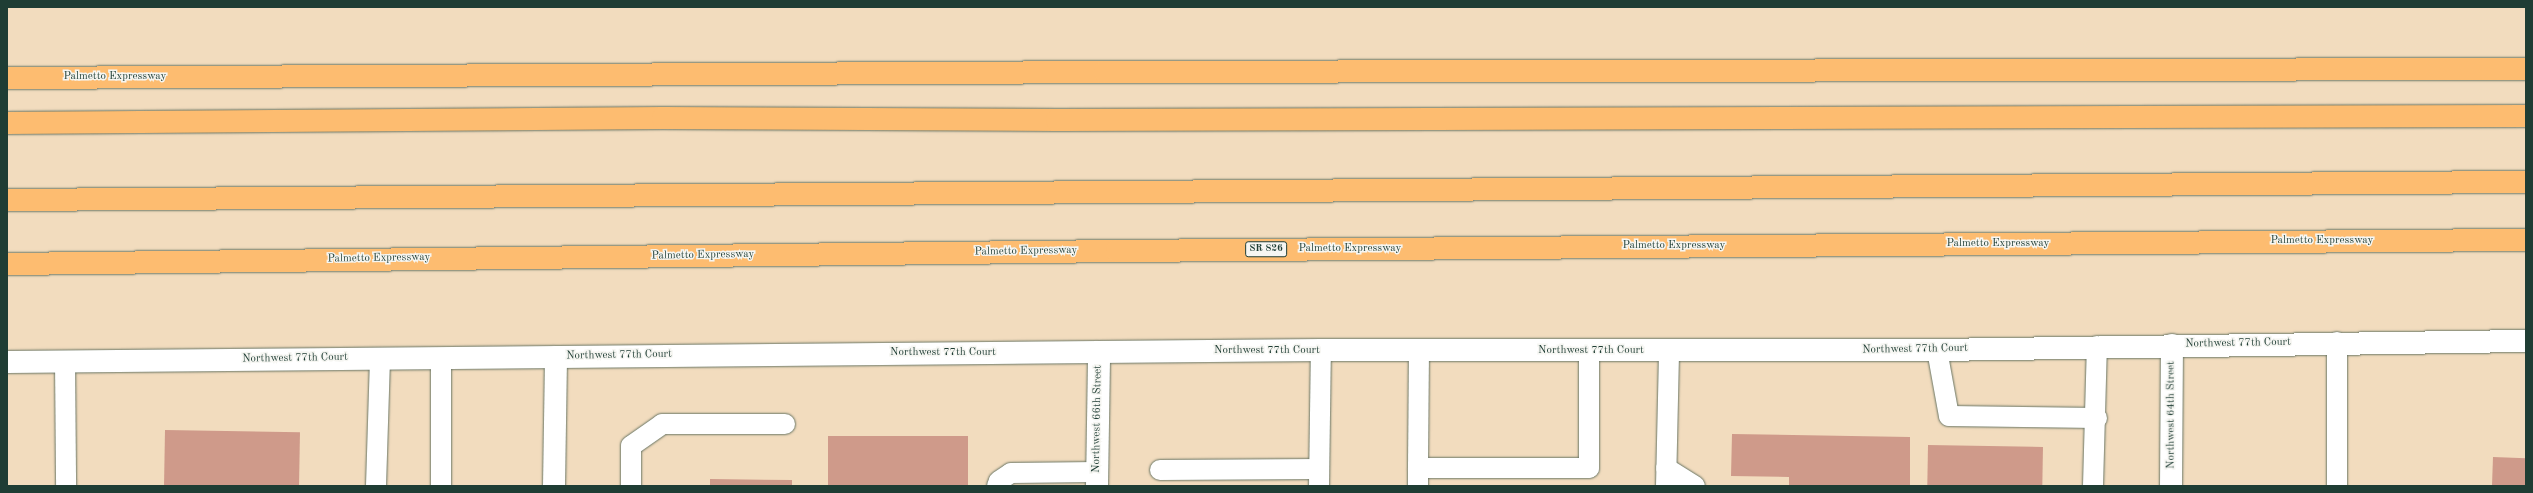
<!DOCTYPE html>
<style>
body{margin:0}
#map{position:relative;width:2533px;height:493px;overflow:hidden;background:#f2dcbe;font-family:"Old Standard TT",serif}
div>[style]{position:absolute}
.building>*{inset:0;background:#cf9a8a;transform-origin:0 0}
.roads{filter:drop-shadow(0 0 1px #697564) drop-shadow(0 0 1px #697564)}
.service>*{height:20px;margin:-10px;padding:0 10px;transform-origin:10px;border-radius:10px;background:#fff}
.minor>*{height:22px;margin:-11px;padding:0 11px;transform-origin:11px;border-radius:11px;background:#fff}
.tertiary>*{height:22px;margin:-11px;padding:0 11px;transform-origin:11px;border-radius:11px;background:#fff}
.motorway>*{height:22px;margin:-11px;padding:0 11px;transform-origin:11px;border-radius:11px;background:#fdbc70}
span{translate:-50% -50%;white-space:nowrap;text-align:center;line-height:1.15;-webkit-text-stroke:3px #f6f6f2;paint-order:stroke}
.shield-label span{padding:1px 3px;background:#f6f6f2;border:1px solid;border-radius:3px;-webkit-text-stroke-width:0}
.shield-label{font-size:10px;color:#1f3d34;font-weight:700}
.street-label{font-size:11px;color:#1f3d34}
.frame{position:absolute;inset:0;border:8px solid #1f3d34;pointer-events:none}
</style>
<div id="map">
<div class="building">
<i style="left:165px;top:430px;width:135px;height:56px;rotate:1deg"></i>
<i style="clip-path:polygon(1732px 434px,1910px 437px,1910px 486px,1789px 486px,1789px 477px,1731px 476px)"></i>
<i style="left:828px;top:436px;width:140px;height:50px"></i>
<i style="left:1928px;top:445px;width:115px;height:41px;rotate:1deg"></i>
<i style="left:2493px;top:457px;width:33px;height:29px;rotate:2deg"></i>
<i style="clip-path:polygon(710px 479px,792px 480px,792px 486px,710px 486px)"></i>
</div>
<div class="roads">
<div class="service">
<i style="left:2337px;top:342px;width:144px;rotate:90deg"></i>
<i style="left:1419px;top:350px;width:118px;rotate:90.5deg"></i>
<i style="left:1418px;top:468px;width:171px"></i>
<i style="left:1589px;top:468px;width:117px;rotate:-90deg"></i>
<i style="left:1937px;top:350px;width:67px;rotate:79.7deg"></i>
<i style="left:1949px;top:416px;width:148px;rotate:0.8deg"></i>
<i style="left:65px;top:361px;width:125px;rotate:89.5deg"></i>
<i style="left:1666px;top:468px;width:34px;rotate:32deg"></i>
<i style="left:1160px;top:470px;width:159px;rotate:-0.4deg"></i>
<i style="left:376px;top:486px;width:128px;rotate:-88.2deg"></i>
<i style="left:441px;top:486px;width:128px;rotate:-90deg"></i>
<i style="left:631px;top:486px;width:40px;rotate:-90deg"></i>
<i style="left:631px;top:446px;width:38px;rotate:-35deg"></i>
<i style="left:662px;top:424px;width:123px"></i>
<i style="left:997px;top:486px;width:5px;rotate:-68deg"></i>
<i style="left:999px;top:481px;width:14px;rotate:-34deg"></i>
<i style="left:1011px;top:473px;width:86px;rotate:-0.7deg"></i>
<i style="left:1319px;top:486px;width:136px;rotate:-89.2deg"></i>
<i style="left:1418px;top:486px;width:18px;rotate:-90deg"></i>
<i style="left:1666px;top:486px;width:135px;rotate:-88.7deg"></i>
<i style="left:2093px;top:486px;width:140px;rotate:-88.4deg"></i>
</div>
<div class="minor">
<i style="left:554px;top:486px;width:129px;rotate:-89.1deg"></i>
<i style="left:1097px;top:486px;width:134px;rotate:-89.1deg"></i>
<i style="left:2171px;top:486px;width:141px;rotate:-89.6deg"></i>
</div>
<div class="tertiary">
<i style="left:7px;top:362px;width:1314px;rotate:-0.52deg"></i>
<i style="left:1321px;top:350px;width:616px"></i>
<i style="left:1937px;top:350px;width:589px;rotate:-0.88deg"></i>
</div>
<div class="motorway">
<i style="left:7px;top:78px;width:1098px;rotate:-0.31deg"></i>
<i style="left:1105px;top:72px;width:1421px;rotate:-0.12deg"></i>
<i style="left:7px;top:123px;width:656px;rotate:-0.44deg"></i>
<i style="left:663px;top:118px;width:394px;rotate:0.3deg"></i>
<i style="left:1057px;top:120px;width:1469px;rotate:-0.16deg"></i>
<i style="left:7px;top:200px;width:2519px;rotate:-0.41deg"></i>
<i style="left:7px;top:264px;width:1110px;rotate:-0.67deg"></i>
<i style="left:1117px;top:251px;width:1409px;rotate:-0.45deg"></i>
</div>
</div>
<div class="shield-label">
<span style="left:1266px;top:249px">SR 826</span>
</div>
<div class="street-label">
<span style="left:115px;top:77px">Palmetto Expressway</span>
<span style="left:2322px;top:241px">Palmetto Expressway</span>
<span style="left:1998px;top:244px">Palmetto Expressway</span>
<span style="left:1674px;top:246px">Palmetto Expressway</span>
<span style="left:1350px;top:249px">Palmetto Expressway</span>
<span style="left:1026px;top:252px;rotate:-1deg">Palmetto Expressway</span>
<span style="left:703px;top:256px;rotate:-1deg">Palmetto Expressway</span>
<span style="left:379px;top:259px;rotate:-1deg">Palmetto Expressway</span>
<span style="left:2238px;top:344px;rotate:-1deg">Northwest 77th Court</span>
<span style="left:1915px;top:350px;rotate:-1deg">Northwest 77th Court</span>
<span style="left:1267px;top:351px">Northwest 77th Court</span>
<span style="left:1591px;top:351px">Northwest 77th Court</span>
<span style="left:943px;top:353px">Northwest 77th Court</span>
<span style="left:619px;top:356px;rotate:-1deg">Northwest 77th Court</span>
<span style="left:295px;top:359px;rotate:-1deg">Northwest 77th Court</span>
<span style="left:2172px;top:415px;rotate:-90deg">Northwest 64th Street</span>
<span style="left:1098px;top:419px;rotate:-89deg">Northwest 66th Street</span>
</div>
<div class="frame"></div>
</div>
